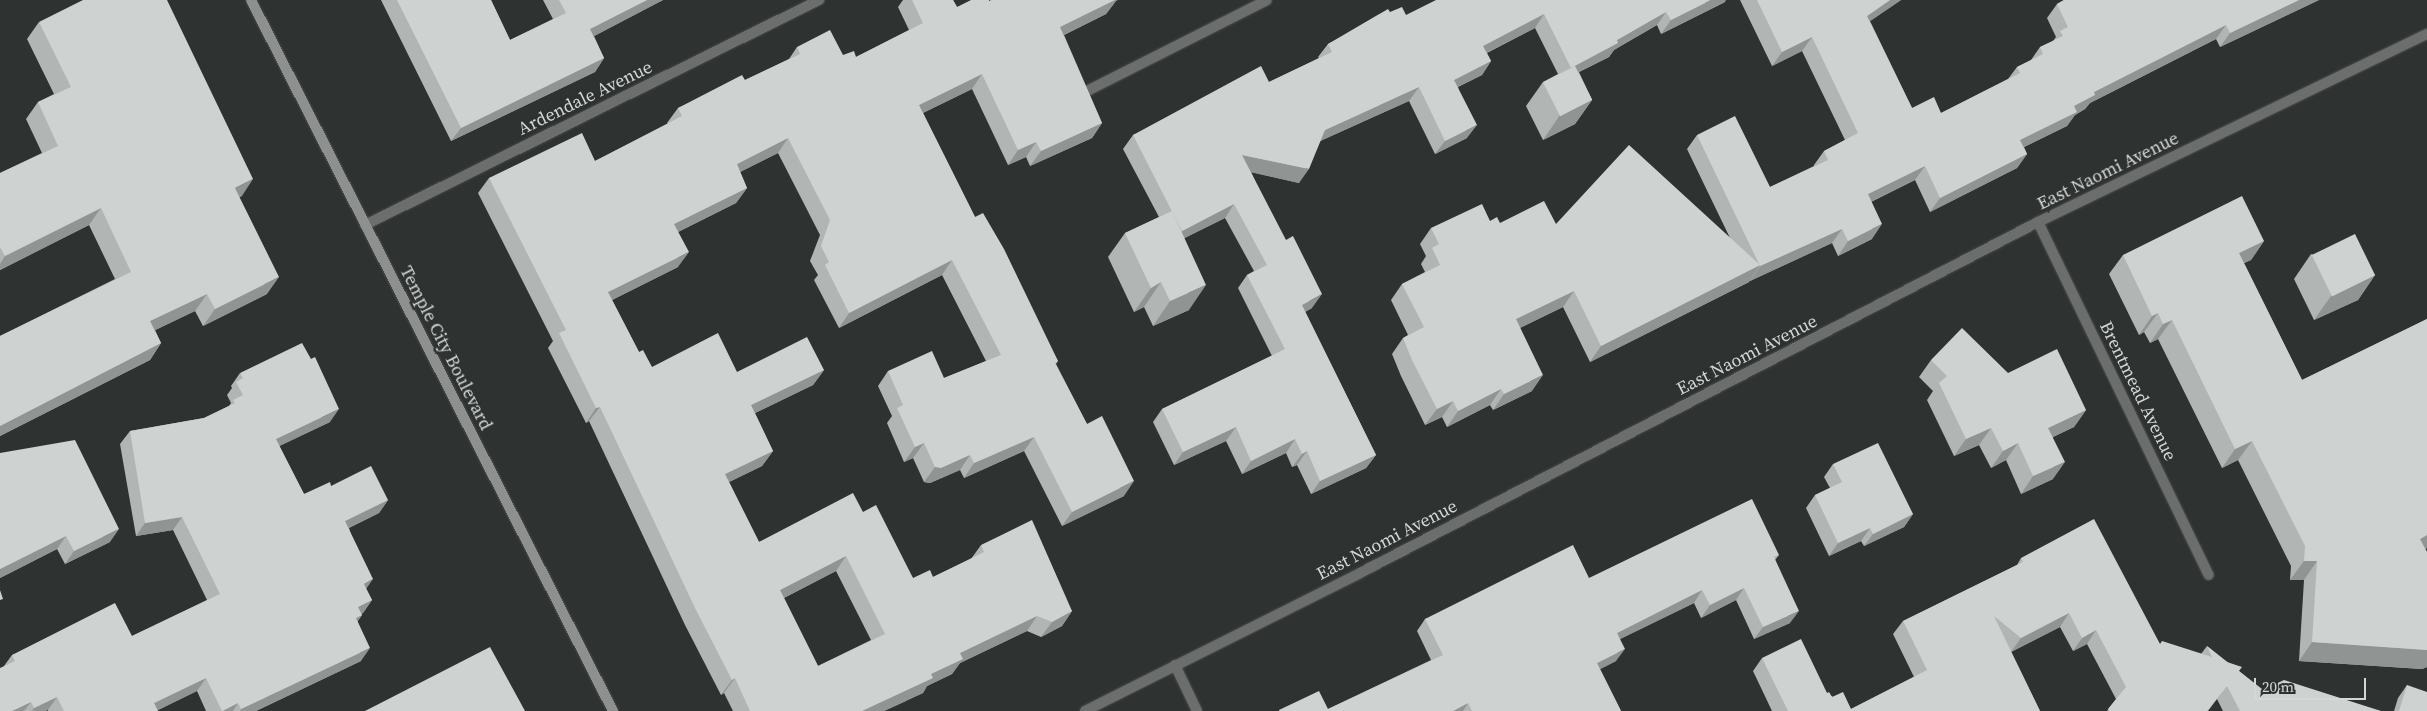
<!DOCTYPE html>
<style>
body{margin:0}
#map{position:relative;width:2427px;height:711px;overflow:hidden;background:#2e3230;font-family:"Source Serif 4",serif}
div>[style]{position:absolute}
.roads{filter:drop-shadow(0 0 1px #4c504e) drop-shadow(0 0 1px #4c504e)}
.minor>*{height:10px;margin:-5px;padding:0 5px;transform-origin:5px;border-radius:5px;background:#6c6e6d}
.tertiary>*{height:10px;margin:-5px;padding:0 5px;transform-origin:5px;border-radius:5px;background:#6c6e6d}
.secondary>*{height:10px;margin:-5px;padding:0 5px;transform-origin:5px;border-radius:5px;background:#8d908f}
.wall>*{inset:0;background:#b1b5b4}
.shaded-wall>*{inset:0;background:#909492}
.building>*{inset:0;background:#ced3d1;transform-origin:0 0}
span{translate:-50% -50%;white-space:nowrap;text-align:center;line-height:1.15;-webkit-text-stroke:5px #2e3230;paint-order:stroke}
.street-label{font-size:18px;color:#d4d7d6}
.scale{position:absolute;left:2254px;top:678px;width:112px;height:22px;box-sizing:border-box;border:2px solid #d4d7d6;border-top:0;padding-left:6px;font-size:15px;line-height:18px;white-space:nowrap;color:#d4d7d6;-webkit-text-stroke:4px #2e3230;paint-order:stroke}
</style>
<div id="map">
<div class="roads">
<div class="minor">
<i style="left:1089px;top:90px;width:199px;rotate:-26.8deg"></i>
<i style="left:2038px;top:222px;width:392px;rotate:64.2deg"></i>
<i style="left:365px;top:225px;width:507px;rotate:-26.36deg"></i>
<i style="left:1175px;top:665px;width:51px;rotate:64.4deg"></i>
</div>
<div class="tertiary">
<i style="left:1085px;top:711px;width:308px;rotate:-26.6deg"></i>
<i style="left:1360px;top:573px;width:763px;rotate:-27.37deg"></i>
<i style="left:2038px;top:222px;width:432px;rotate:-25.8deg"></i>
</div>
<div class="secondary">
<i style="left:251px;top:0;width:798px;rotate:63.02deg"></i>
</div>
</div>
<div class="wall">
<i style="clip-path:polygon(381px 0,491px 0,510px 40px,553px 19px,543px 0,663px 0,594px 36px,604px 58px,595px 72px,451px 141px)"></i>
<i style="clip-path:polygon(evenodd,903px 0,953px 0,957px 7px,989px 1px,1116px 1px,1106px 14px,1064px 35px,1102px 123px,1092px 138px,1030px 166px,1026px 157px,1008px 165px,972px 89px,923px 113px,975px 217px,1058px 361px,1056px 364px,1124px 496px,1062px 526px,1024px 451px,964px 478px,960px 470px,930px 483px,924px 482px,913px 458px,904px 462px,887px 423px,892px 416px,878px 386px,888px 371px,944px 378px,986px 361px,942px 275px,839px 328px,814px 280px,818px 275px,810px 261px,820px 235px,778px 153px,740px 172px,747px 188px,736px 203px,678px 232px,678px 267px,612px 300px,639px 352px,652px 367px,737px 372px,824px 370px,813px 385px,755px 413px,773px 451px,762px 466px,729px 482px,759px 542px,863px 512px,913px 578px,933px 577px,971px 559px,981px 545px,1072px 611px,1062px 626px,1041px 637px,1027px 631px,960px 663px,952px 674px,927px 686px,923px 693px,884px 711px,733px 711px,724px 693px,721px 695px,685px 625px,589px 421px,586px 423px,548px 348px,553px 341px,478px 193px,489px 178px,595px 161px,668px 124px,667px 123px,678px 108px,745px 80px,789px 59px,797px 47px,843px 55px,856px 57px,909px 30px,898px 7px,903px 0,836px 571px,871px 640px,818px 666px,784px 598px,836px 571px)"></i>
<i style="clip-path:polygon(1740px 0,1901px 0,1870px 21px,1912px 108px,1941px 113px,2008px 79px,2017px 67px,2031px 60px,2040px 47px,2053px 41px,2056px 37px,2047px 18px,2057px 4px,2064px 0,2319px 0,2220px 47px,2216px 39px,2090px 103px,2085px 109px,2075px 115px,2067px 126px,2024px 147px,2027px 154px,2017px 168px,1930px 212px,1915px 180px,1871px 202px,1872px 239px,1838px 256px,1832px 243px,1750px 281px,1750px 280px,1749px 282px,1590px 362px,1563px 307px,1520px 328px,1532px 391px,1493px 410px,1490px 405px,1447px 427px,1442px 417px,1425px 425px,1401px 376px,1392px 354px,1403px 338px,1408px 335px,1391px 300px,1402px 284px,1425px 272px,1421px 264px,1426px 256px,1420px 244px,1431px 228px,1490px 221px,1500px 223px,1556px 224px,1730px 238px,1687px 149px,1697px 135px,1770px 187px,1814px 166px,1814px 165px,1824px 151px,1845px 140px,1802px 51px,1772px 66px)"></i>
<i style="clip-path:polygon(1725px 2px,1661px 34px,1657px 25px,1614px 50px,1609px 57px,1579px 72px,1592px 100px,1575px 124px,1543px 140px,1526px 106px,1543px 82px,1558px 74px,1535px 28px,1487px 53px,1491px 61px,1482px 75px,1458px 87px,1467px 138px,1435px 154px,1409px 101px,1320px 141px,1299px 183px,1251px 172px,1312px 308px,1305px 312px,1376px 455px,1366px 468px,1311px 494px,1297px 465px,1292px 467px,1286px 453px,1242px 474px,1226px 441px,1174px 465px,1153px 422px,1162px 409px,1272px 356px,1238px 288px,1247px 275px,1254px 271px,1225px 218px,1184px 238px,1189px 310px,1153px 326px,1144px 307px,1134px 312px,1108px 257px,1125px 233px,1159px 217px,1123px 149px,1133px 135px,1269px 82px,1319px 58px,1318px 57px,1328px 44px,1390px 12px,1406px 15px)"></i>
<i style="clip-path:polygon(39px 22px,242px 196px,239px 197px,267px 294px,203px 326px,195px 311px,155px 330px,161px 343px,150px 360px,0 436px,0 336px,115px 279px,89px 225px,0 270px,0 173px,42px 153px,26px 119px,38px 102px,54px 94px,27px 39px)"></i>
<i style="clip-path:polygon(2264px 241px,2251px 260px,2244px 263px,2302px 380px,2427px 319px,2427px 548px,2425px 549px,2427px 552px,2427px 667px,2422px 669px,2299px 661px,2304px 580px,2290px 580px,2291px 566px,2238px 460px,2222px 468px,2158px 339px,2150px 343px,2144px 332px,2139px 335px,2109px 274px,2123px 255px)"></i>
<i style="clip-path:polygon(2311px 254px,2375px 275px,2358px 300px,2314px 320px,2294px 279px)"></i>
<i style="clip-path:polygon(1931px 360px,2008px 373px,2086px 410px,2074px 427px,2053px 437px,2053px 479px,2021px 494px,2006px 460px,1991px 468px,1979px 445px,1954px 456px,1927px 400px,1933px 391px,1919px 377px)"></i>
<i style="clip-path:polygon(240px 373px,330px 422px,279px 446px,304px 494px,331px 486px,388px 500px,379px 513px,349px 528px,366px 589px,372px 600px,363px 613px,361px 614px,362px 615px,357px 622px,361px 661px,256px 711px,206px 711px,197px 691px,158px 710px,158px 711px,48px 711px,48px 710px,45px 711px,0 711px,4px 666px,12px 655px,132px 636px,207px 600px,173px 530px,136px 536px,120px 444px,130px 431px,204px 418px,229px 406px,231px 403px,227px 395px,232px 388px,231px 386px)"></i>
<i style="clip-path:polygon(0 453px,110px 542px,65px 564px,57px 549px,0 578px)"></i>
<i style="clip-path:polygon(1833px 464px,1913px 514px,1904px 527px,1864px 546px,1861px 541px,1829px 556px,1806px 508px,1815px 495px,1830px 488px,1824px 477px)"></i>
<i style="clip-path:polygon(1779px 555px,1775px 560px,1790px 623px,1754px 639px,1736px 600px,1701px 618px,1694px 603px,1620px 639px,1616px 661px,1600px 669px,1621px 711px,1279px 711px,1279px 710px,1328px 709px,1431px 660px,1417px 631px,1425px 619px,1589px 578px)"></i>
<i style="clip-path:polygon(2021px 558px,2160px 644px,2201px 654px,2207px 646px,2263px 690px,2381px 711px,2223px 711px,2217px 699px,2208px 711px,2107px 711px,2116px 699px,2087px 644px,2073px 651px,2060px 627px,2011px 652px,2040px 711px,1772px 711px,1753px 671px,1762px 658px,1827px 693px,1851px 709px,1914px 677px,1893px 634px,1903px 621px,2017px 565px)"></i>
<i style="clip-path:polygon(2407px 685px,2427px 711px,2394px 711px,2398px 698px)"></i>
</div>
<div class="shaded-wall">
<i style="clip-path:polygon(647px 0,663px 0,581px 43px,590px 29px)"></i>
<i style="clip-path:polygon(1108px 0,1118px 0,1116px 1px,1106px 14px,1050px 42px,1060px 27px)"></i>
<i style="clip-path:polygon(1711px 0,1726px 0,1725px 2px,1661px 34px,1671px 20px)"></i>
<i style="clip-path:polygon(1890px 0,1901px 0,1857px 30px,1867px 16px)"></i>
<i style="clip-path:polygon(2299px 0,2319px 0,2220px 47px,2230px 33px)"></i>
<i style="clip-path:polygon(1666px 12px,1657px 25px,1614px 50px,1609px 57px,1561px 81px,1571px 68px,1617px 40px)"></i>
<i style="clip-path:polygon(1544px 14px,1535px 28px,1474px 59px,1483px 46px)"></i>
<i style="clip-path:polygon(2226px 25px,2216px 39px,2090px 103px,2085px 109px,2075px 115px,2067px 126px,2010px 154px,2020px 140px,2094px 92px)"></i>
<i style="clip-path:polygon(1812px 37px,1802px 51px,1772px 66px,1782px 52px)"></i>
<i style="clip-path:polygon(604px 58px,595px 72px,451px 141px,461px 128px)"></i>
<i style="clip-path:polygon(1491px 61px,1482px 75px,1445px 93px,1454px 80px)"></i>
<i style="clip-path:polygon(982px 74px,972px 89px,908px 120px,919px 105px)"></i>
<i style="clip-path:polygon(1419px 87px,1409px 101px,1316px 143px,1325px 130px)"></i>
<i style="clip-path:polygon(1592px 100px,1575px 124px,1543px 140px,1560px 115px)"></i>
<i style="clip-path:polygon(1102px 123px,1092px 138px,1030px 166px,1041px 151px)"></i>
<i style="clip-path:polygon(1477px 125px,1467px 138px,1435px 154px,1445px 141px)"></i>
<i style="clip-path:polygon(788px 138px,778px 153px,726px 179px,737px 164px)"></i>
<i style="clip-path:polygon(1036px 142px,1026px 157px,1008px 165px,1018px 150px)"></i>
<i style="clip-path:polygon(2027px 154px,2017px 168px,1930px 212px,1940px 198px)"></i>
<i style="clip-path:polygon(1242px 155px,1309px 169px,1299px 183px,1232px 168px)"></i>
<i style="clip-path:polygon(1925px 166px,1915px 180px,1858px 208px,1868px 194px)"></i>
<i style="clip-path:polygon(253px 179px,242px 196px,223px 205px,235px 188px)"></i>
<i style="clip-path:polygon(747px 188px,736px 203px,664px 239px,674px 224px)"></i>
<i style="clip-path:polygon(1234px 204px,1225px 218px,1173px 244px,1182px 231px)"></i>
<i style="clip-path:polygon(101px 208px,89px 225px,0 270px,0 264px,5px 256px)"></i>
<i style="clip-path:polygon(1882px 224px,1872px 239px,1838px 256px,1848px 241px)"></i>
<i style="clip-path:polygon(1842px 229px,1832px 243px,1750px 281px,1760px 266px)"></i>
<i style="clip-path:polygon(2264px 241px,2251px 260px,2225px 272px,2239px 253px)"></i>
<i style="clip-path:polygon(689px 252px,678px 267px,598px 307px,608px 292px)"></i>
<i style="clip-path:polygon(952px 260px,942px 275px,839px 328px,849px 313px)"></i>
<i style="clip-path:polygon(1760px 265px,1749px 282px,1590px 362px,1601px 346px)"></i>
<i style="clip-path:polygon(2375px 275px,2358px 300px,2314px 320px,2331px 296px)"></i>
<i style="clip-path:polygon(279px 277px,267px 294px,203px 326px,215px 309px)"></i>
<i style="clip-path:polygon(1161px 282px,1144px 307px,1134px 312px,1151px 288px)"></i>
<i style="clip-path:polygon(1206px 285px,1189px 310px,1153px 326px,1170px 301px)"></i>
<i style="clip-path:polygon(1574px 291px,1563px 307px,1505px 335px,1516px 319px)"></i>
<i style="clip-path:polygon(207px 294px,195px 311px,139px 338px,150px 321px)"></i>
<i style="clip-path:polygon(1322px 294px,1312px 308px,1292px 318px,1302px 305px)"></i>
<i style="clip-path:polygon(2158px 313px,2144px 332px,2139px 335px,2152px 316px)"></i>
<i style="clip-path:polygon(2172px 320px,2158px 339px,2150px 343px,2163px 324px)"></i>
<i style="clip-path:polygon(161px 343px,150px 360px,0 436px,0 426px)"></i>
<i style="clip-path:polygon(824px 370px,813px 385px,741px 420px,751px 405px)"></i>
<i style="clip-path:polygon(1543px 375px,1532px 391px,1493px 410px,1504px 394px)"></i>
<i style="clip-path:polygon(1501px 389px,1490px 405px,1447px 427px,1458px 411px)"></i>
<i style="clip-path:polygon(1453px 401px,1442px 417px,1425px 425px,1437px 409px)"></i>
<i style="clip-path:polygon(600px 407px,589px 421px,586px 423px,596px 408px)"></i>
<i style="clip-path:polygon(339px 409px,330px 422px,267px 452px,276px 439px)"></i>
<i style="clip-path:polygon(2086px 410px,2074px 427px,2036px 445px,2048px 428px)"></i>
<i style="clip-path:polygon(1236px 427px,1226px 441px,1174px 465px,1183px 452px)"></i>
<i style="clip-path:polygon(1991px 428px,1979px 445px,1954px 456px,1966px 439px)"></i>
<i style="clip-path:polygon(1034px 437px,1024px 451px,964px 478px,974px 463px)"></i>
<i style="clip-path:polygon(1295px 439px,1286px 453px,1242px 474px,1251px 461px)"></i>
<i style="clip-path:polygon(2252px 441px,2238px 460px,2222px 468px,2235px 449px)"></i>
<i style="clip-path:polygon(924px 443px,913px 458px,904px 462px,915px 447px)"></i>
<i style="clip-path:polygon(2018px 443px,2006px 460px,1991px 468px,2003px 451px)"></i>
<i style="clip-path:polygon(773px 451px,762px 466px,715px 489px,725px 474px)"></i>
<i style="clip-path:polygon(1307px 451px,1297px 465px,1292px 467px,1302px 454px)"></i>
<i style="clip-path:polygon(970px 455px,960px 470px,930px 483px,924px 482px,935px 467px)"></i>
<i style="clip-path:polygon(1376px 455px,1366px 468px,1311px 494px,1320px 481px)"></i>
<i style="clip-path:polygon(2065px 462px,2053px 479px,2021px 494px,2033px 476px)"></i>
<i style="clip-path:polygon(1134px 481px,1124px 496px,1062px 526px,1072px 512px)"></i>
<i style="clip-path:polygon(388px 500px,379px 513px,336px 534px,345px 521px)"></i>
<i style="clip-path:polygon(1913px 514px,1904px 527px,1864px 546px,1873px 534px)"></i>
<i style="clip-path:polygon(182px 517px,173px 530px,136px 536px,145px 523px)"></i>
<i style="clip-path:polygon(1870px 528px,1861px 541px,1829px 556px,1838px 543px)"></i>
<i style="clip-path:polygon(119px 529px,110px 542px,65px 564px,74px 551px)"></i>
<i style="clip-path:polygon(2427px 535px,2427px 548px,2406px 558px,2420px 539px)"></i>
<i style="clip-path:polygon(66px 536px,57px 549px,0 578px,0 569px)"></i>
<i style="clip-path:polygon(846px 556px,836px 571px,770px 605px,780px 590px)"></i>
<i style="clip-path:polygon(2304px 561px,2317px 561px,2304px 580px,2290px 580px)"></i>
<i style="clip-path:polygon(373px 579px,364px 592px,364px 584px)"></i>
<i style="clip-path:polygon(1744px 588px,1736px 600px,1701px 618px,1710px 605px)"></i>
<i style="clip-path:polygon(1702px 590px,1694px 603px,1608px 645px,1617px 633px)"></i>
<i style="clip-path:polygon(372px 600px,363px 613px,348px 620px,358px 607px)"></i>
<i style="clip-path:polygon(1072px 611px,1062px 626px,1041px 637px,1052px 622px)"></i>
<i style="clip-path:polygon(1799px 611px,1790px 623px,1754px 639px,1763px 627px)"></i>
<i style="clip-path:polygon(2069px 613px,2060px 627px,2011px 652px,2021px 638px)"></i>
<i style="clip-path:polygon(362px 615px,353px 628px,356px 618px)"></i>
<i style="clip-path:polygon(1037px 616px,1027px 631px,960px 663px,952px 674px,927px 686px,923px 693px,884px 711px,862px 711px,931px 674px,960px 653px)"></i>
<i style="clip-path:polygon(2096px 630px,2087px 644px,2073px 651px,2082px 638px)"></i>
<i style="clip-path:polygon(2312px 642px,2427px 650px,2427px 667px,2422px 669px,2299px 661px)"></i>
<i style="clip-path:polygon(370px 648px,361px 661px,256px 711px,240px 711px,241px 709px)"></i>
<i style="clip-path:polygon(1625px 649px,1616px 661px,1589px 675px,1597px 663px)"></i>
<i style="clip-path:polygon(206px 678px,197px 691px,156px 711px,154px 703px)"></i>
<i style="clip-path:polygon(735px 678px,724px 693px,721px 695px,732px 680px)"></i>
<i style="clip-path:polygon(57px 697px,48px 710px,45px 711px,32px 711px,34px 708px)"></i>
<i style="clip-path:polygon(31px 702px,24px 711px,12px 711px)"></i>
<i style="clip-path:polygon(238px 703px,233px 711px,223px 711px)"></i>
<i style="clip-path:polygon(1468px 703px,1463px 711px,1453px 711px)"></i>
</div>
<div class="building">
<i style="clip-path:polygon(83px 0,167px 0,253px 179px,235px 188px,279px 277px,215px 309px,207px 294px,150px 321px,161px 343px,0 426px,0 336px,131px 272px,101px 208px,5px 256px,0 247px,0 173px,58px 146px,38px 102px,71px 87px,39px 22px)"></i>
<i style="clip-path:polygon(397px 0,491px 0,510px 40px,566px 13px,559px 0,647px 0,590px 29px,604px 58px,461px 128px)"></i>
<i style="clip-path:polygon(evenodd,912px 0,953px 0,957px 7px,971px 0,989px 0,989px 1px,991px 0,1115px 0,1060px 27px,1102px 123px,1041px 151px,1036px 142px,1018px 150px,982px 74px,919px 105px,975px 217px,983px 213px,1004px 249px,1058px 361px,1055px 363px,1087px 424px,1102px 416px,1134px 481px,1072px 512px,1034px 437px,974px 463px,970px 455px,941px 468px,935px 467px,924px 443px,915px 447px,897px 408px,903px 405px,888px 371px,932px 351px,944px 378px,1001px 355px,952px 260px,849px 313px,825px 265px,829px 262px,821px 246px,830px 220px,788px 138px,737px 164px,747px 188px,674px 224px,689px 252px,608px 292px,639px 352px,643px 350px,652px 367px,718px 333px,737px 372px,807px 337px,824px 370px,751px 405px,773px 451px,725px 474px,759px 542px,853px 493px,863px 512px,876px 505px,913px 578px,930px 570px,933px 577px,984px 552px,981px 545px,1032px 520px,1072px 611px,1052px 622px,1037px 616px,960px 653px,963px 659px,931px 674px,933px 678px,862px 711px,750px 711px,735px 678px,732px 680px,696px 610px,600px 407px,596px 408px,559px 333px,566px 330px,489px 178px,582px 133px,595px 161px,682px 116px,678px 108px,742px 75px,745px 80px,800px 54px,797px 47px,830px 30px,843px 55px,854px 51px,856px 57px,923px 23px,912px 0,846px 556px,885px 634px,818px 666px,780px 590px,846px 556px)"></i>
<i style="clip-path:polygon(1436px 0,1711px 0,1671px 20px,1666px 12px,1617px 40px,1618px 43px,1571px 68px,1544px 14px,1483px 46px,1491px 61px,1454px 80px,1477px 125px,1445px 141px,1419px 87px,1325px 130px,1309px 169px,1242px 155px,1286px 240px,1293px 236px,1322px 294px,1302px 305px,1376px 455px,1320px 481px,1307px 451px,1302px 454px,1295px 439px,1251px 461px,1236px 427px,1183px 452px,1162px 409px,1285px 349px,1247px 275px,1267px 265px,1234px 204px,1182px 231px,1133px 135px,1261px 66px,1269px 82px,1332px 52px,1328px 44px,1388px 9px,1390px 12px,1402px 7px,1406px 15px)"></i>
<i style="clip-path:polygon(1757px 0,1890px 0,1867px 16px,1912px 108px,1934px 97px,1941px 113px,2020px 73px,2017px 67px,2043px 54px,2040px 47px,2063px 36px,2060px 31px,2068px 27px,2057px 4px,2064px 0,2299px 0,2230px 33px,2226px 25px,2094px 92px,2095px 95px,2074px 106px,2077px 112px,2020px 140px,2027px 154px,1940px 198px,1925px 166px,1868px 194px,1882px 224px,1848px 241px,1842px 229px,1760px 266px,1697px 135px,1735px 116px,1770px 187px,1828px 160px,1824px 151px,1858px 133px,1812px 37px,1782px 52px)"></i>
<i style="left:1575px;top:66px;width:38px;height:36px;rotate:63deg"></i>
<i style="clip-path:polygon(1629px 145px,1760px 265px,1601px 346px,1574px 291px,1516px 319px,1543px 375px,1504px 394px,1501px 389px,1458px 411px,1453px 401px,1437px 409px,1412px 360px,1403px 338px,1424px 327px,1402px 284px,1440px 265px,1432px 248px,1439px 244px,1431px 228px,1482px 204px,1490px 221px,1497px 217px,1500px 223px,1544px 201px,1556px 224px)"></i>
<i style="clip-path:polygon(2242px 196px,2264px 241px,2239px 253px,2302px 380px,2427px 319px,2427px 535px,2420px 539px,2427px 552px,2427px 650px,2312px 642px,2317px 561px,2304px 561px,2305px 546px,2252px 441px,2235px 449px,2172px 320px,2163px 324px,2158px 313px,2152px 316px,2123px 255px)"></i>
<i style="clip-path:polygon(1172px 211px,1206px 285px,1170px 301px,1161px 282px,1151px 288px,1125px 233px)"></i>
<i style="left:2355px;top:234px;width:46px;height:48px;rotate:64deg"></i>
<i style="clip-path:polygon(1962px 328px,2008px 373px,2057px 349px,2086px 410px,2048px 428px,2065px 462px,2033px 476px,2018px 443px,2003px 451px,1991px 428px,1966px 439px,1939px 383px,1947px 376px,1931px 360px)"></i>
<i style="clip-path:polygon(302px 343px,311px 359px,315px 357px,339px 409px,276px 439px,304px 494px,330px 482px,331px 486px,371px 466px,388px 500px,345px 521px,373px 579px,364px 584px,372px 600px,358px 607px,362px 615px,356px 618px,370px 648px,241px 709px,238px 703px,222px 711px,206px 678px,154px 703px,158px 711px,64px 711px,57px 697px,34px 708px,31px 702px,12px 711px,0 711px,0 668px,15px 661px,12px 655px,115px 603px,132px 636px,220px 594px,182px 517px,145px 523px,130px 431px,204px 418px,235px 403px,233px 400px,243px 395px,236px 382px,243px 378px,240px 373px)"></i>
<i style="clip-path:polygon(75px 440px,119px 529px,74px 551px,66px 536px,0 569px,0 453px)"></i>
<i style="clip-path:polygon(1878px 443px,1913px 514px,1873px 534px,1870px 528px,1838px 543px,1815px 495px,1842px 482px,1833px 464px)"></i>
<i style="clip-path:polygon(1752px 499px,1779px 555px,1774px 557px,1799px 611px,1763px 627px,1744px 588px,1710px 605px,1702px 590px,1617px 633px,1625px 649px,1597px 663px,1621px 711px,1472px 711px,1468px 703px,1453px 711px,1280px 711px,1279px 710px,1319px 691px,1328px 709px,1443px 655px,1425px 619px,1573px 545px,1589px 578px)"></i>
<i style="clip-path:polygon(2094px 519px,2160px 644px,2162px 641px,2212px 657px,2207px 646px,2227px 662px,2242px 667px,2239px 671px,2263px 690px,2284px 680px,2381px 711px,2240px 711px,2227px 686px,2207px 711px,2110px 711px,2108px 709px,2126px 687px,2096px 630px,2082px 638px,2069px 613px,2021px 638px,1994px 616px,2040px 711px,1788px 711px,1762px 658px,1801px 639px,1827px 693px,1829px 692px,1832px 697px,1843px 692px,1851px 709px,1927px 670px,1903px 621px,2023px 562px,2021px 558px)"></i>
<i style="clip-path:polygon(0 590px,3px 599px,0 600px)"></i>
<i style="clip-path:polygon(490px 647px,525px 711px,365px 711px)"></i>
<i style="clip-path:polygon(2407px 685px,2427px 692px,2427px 711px,2399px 711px)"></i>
</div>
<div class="street-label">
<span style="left:585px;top:98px;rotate:-26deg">Ardendale Avenue</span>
<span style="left:2108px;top:171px;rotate:-26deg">East Naomi Avenue</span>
<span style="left:446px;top:348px;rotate:63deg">Temple City Boulevard</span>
<span style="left:1747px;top:355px;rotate:-27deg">East Naomi Avenue</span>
<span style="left:2138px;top:391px;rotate:64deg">Brentmead Avenue</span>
<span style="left:1387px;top:540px;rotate:-27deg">East Naomi Avenue</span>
</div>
<div class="scale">20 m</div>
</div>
